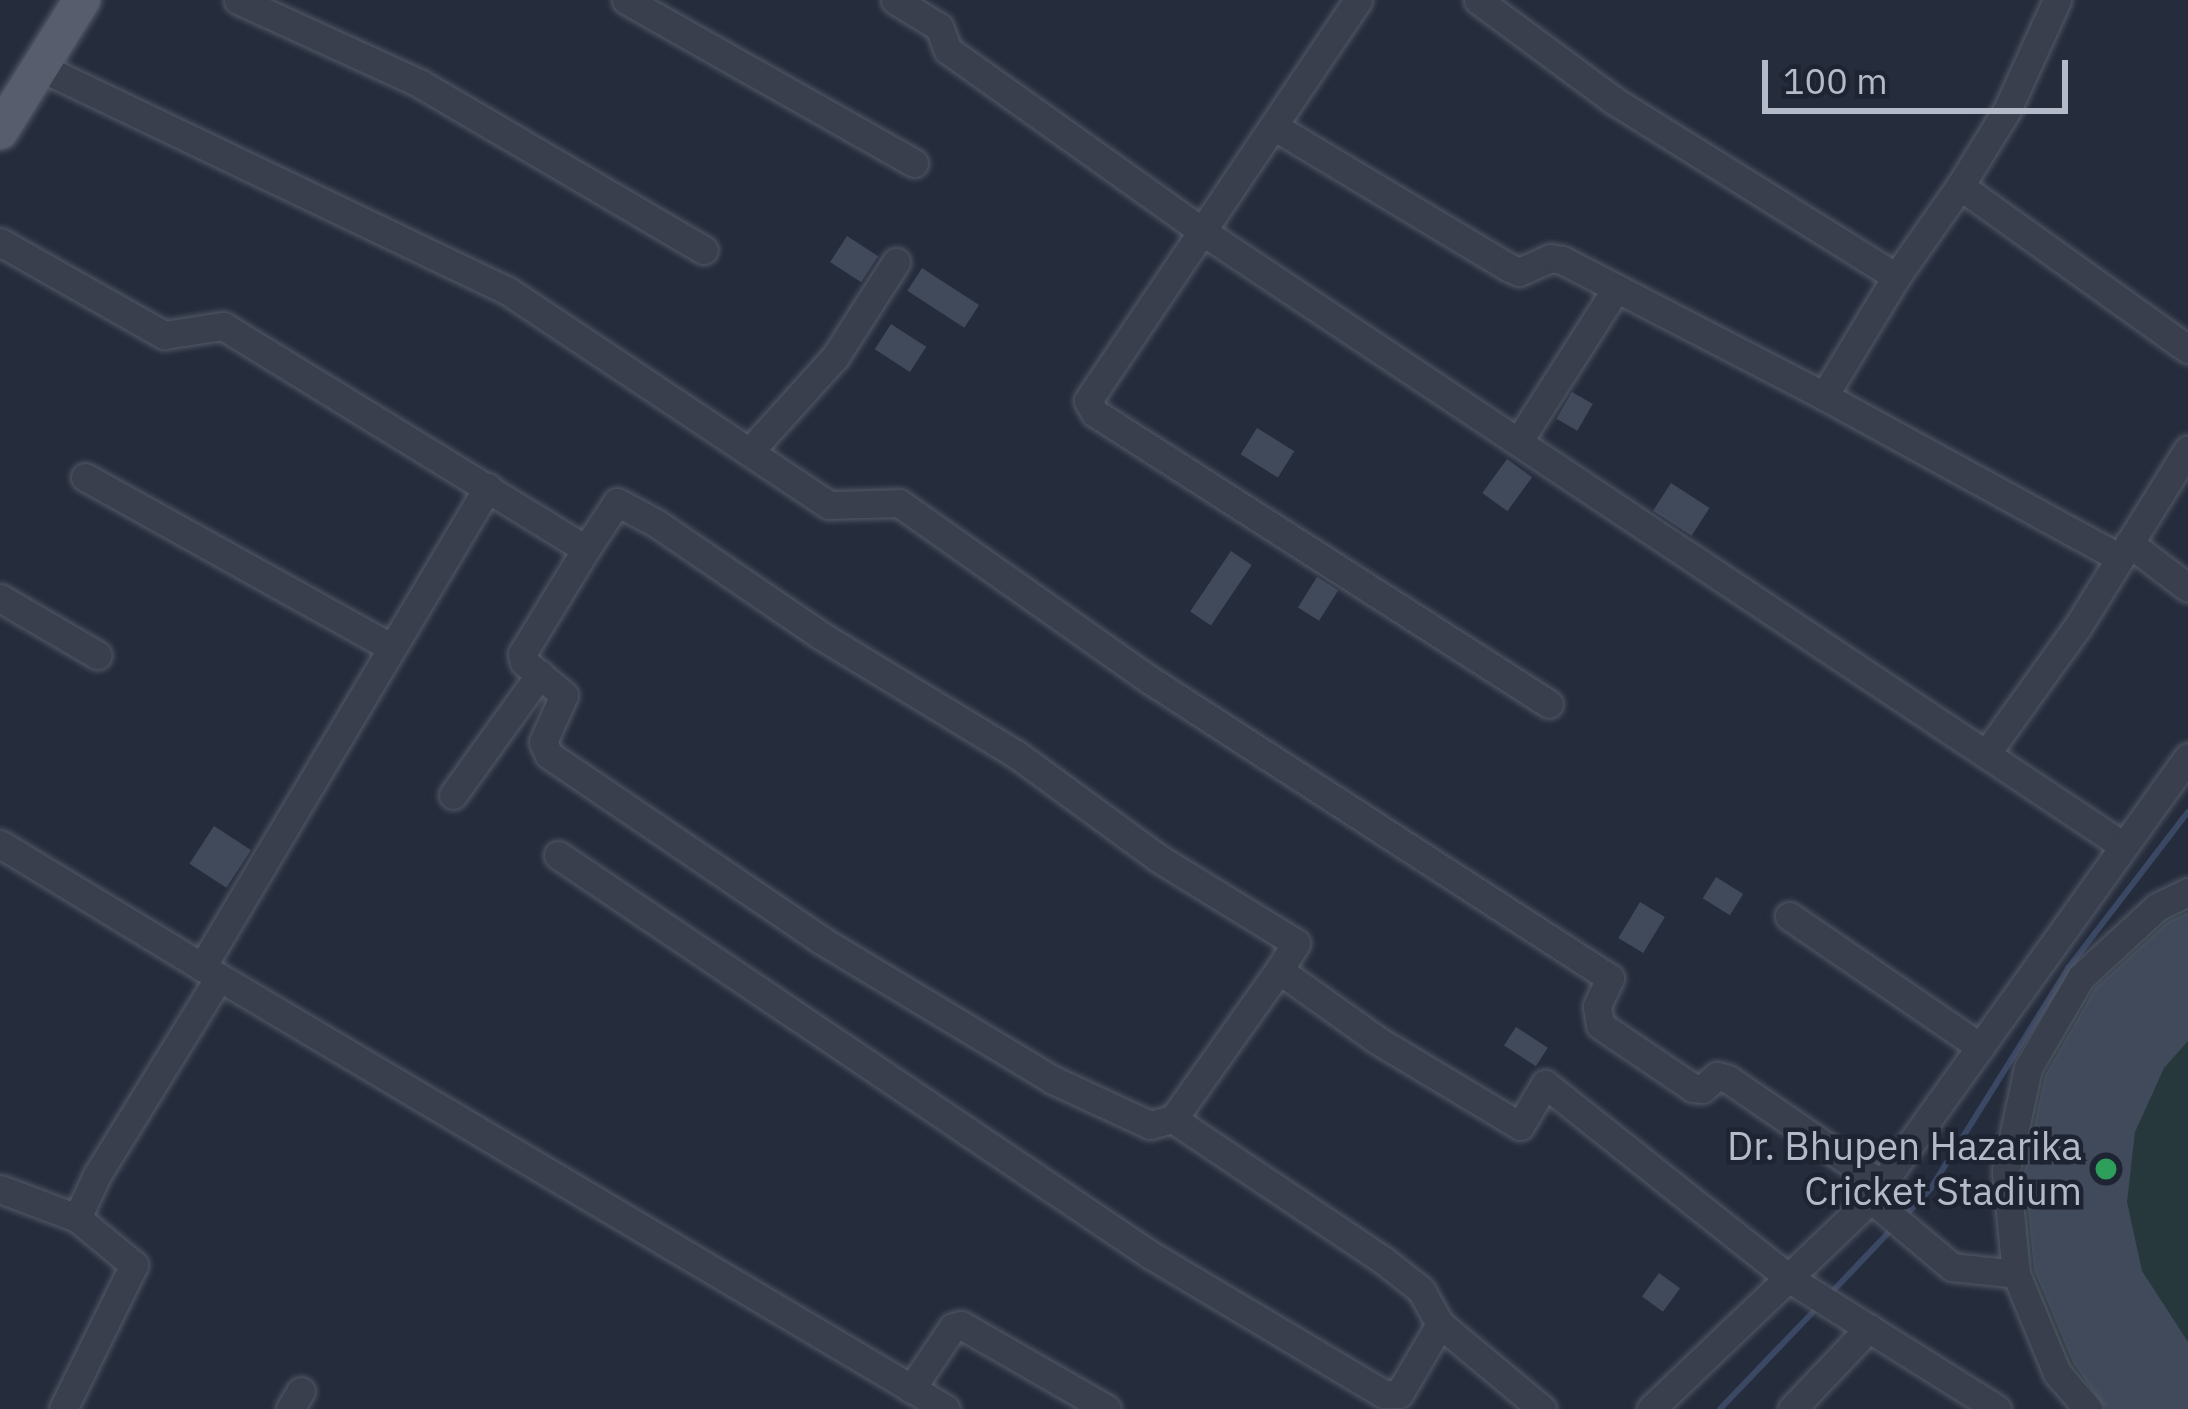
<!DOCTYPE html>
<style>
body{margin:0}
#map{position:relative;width:2188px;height:1409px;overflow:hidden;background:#252c3c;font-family:"IBM Plex Sans",sans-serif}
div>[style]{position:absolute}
.green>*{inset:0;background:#27383d}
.stream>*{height:6px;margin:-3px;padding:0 3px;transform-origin:3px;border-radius:3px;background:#3b4864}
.building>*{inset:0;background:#414a5b;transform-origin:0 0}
.roads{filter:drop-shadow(0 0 3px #545a67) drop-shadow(0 0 3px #545a67)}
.minor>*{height:27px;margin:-13.5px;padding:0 13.5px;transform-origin:13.5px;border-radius:13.5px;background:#393f4c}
.major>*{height:36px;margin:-18px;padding:0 18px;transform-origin:18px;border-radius:18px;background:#575d6c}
.dots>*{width:33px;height:33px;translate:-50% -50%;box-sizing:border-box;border:6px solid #1e2431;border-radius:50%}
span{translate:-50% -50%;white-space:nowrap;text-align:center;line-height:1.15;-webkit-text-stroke:9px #1e2431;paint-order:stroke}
.poi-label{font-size:39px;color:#b4bac7}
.right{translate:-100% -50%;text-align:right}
.scale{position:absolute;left:1762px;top:60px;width:306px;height:54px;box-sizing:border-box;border:6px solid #b4bac7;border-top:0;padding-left:15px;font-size:36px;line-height:42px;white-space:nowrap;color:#b4bac7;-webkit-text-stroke:9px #1e2431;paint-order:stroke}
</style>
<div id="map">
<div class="green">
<i style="clip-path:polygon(2188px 906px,2188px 1409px,2101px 1409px,2048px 1332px,2019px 1224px,2027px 1113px,2071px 1011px,2147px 929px)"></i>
</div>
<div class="stream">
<i style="left:1905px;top:1216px;width:38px;rotate:-47deg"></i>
<i style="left:1931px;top:1188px;width:261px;rotate:-58deg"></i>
<i style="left:2069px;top:967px;width:195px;rotate:-52.5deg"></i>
<i style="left:1830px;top:1294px;width:88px;rotate:-46.4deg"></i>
<i style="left:1720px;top:1409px;width:140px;rotate:-46.2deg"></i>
</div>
<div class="building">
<i style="left:847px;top:236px;width:37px;height:31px;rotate:33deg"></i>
<i style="left:922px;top:268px;width:68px;height:27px;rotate:33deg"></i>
<i style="left:891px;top:324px;width:42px;height:30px;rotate:33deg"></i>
<i style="left:1572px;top:392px;width:24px;height:31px;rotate:30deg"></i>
<i style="left:1257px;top:428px;width:44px;height:31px;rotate:32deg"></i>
<i style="left:1507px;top:459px;width:31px;height:42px;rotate:36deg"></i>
<i style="left:1671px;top:483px;width:46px;height:33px;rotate:33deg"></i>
<i style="left:1231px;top:551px;width:25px;height:73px;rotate:34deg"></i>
<i style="left:1317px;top:577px;width:25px;height:36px;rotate:32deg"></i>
<i style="left:214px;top:826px;width:44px;height:45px;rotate:33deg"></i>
<i style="left:1716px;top:877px;width:32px;height:25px;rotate:32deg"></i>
<i style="left:1640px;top:902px;width:29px;height:42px;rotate:31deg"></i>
<i style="clip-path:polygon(2188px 912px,2188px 1041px,2164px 1068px,2135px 1132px,2127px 1202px,2142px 1271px,2188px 1342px,2188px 1409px,2106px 1409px,2073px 1363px,2034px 1270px,2024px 1171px,2045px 1075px,2095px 988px,2167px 922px)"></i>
<i style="left:1516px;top:1027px;width:38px;height:22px;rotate:33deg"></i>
<i style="left:1659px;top:1273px;width:26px;height:29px;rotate:36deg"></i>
</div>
<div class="roads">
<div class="minor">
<i style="left:238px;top:0;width:199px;rotate:24.6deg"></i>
<i style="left:419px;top:83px;width:330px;rotate:30.4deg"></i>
<i style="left:626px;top:0;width:331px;rotate:29.5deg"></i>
<i style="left:895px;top:0;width:52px;rotate:31.5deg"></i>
<i style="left:939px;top:27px;width:25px;rotate:69deg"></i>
<i style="left:948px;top:50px;width:315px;rotate:35.5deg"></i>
<i style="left:1205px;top:233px;width:1102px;rotate:33.72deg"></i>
<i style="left:1358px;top:0;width:483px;rotate:124deg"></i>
<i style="left:1088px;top:401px;width:14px;rotate:60deg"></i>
<i style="left:1095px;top:413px;width:539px;rotate:32.66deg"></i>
<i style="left:1478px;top:0;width:168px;rotate:36.5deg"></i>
<i style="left:1613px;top:100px;width:334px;rotate:32deg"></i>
<i style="left:1896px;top:277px;width:139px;rotate:121.2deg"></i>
<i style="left:1824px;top:396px;width:337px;rotate:28.7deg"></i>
<i style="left:40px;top:67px;width:519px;rotate:25.58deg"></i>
<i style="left:508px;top:291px;width:386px;rotate:33.7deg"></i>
<i style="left:829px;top:505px;width:70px;rotate:-1.6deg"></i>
<i style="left:899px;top:503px;width:307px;rotate:35.2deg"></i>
<i style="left:1150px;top:680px;width:548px;rotate:32.94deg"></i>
<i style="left:1610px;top:978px;width:31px;rotate:115deg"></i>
<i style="left:1597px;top:1006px;width:19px;rotate:81deg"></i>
<i style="left:1600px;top:1025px;width:112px;rotate:34.1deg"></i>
<i style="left:1693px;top:1088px;width:9px;rotate:6deg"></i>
<i style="left:1702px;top:1089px;width:20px;rotate:-41deg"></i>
<i style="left:1717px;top:1076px;width:11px;rotate:15deg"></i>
<i style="left:1728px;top:1079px;width:188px;rotate:34.4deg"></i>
<i style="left:1275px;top:127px;width:272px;rotate:31deg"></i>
<i style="left:1508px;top:267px;width:12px;rotate:24deg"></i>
<i style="left:1519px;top:272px;width:34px;rotate:-24deg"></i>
<i style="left:1550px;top:258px;width:12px;rotate:9deg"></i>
<i style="left:1562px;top:260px;width:295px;rotate:27.4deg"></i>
<i style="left:1960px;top:186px;width:89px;rotate:-58.3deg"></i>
<i style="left:2007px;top:110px;width:121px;rotate:-65.6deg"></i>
<i style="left:0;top:242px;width:189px;rotate:29.6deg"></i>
<i style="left:164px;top:335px;width:60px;rotate:-8.7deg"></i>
<i style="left:223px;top:326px;width:426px;rotate:31.6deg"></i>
<i style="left:586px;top:549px;width:56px;rotate:-56.6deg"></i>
<i style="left:617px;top:502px;width:44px;rotate:28.3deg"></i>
<i style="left:656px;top:523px;width:199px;rotate:34.3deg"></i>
<i style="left:820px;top:635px;width:229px;rotate:31.3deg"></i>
<i style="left:1016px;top:754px;width:176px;rotate:36.2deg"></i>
<i style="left:1158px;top:858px;width:162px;rotate:31.6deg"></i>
<i style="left:1296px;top:943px;width:32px;rotate:122deg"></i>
<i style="left:1279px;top:970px;width:120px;rotate:35.5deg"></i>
<i style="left:1377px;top:1040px;width:167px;rotate:31deg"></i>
<i style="left:1520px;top:1126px;width:49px;rotate:-59.2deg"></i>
<i style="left:1545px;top:1084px;width:313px;rotate:38.5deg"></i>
<i style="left:1790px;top:1279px;width:244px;rotate:32.1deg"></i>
<i style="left:1896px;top:277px;width:111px;rotate:-54.9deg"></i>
<i style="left:1960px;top:186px;width:280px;rotate:35.6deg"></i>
<i style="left:1518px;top:442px;width:182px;rotate:-57.4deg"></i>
<i style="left:750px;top:451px;width:127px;rotate:-47.9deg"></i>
<i style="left:835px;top:357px;width:113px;rotate:-57.3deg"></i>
<i style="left:85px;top:477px;width:351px;rotate:29.1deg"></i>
<i style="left:488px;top:487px;width:559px;rotate:120.79deg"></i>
<i style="left:202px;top:967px;width:865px;rotate:30.71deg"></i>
<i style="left:2129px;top:543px;width:74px;rotate:37.3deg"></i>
<i style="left:586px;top:549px;width:123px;rotate:121.4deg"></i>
<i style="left:522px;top:654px;width:8px;rotate:76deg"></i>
<i style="left:524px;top:662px;width:52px;rotate:39.5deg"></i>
<i style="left:564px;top:695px;width:51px;rotate:114.1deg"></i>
<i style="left:543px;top:742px;width:14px;rotate:65deg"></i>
<i style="left:549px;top:755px;width:329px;rotate:34.2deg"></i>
<i style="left:821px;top:940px;width:271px;rotate:31.1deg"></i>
<i style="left:1053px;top:1080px;width:107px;rotate:24.9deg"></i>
<i style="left:1150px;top:1125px;width:24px;rotate:-15deg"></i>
<i style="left:0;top:598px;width:113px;rotate:30.4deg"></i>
<i style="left:1986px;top:754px;width:158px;rotate:-54.3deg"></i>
<i style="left:2078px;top:626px;width:208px;rotate:-58.1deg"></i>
<i style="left:453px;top:795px;width:149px;rotate:-54.3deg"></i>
<i style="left:0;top:844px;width:237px;rotate:31.3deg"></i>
<i style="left:558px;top:855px;width:713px;rotate:34.02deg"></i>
<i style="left:1149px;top:1254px;width:274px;rotate:30.8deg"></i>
<i style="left:1384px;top:1394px;width:15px"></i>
<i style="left:1399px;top:1394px;width:81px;rotate:-59.6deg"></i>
<i style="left:1789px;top:916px;width:232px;rotate:34.4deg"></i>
<i style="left:1279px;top:970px;width:183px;rotate:125.4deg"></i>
<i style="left:1173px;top:1119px;width:253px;rotate:33.9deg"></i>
<i style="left:1383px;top:1260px;width:48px;rotate:38.3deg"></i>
<i style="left:1421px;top:1290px;width:39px;rotate:61deg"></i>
<i style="left:1440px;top:1324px;width:133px;rotate:39.8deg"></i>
<i style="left:0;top:1189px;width:82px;rotate:20.6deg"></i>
<i style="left:77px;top:1218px;width:47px;rotate:-65.1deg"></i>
<i style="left:97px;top:1175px;width:230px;rotate:-58.3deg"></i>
<i style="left:1871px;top:1199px;width:106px;rotate:40deg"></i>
<i style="left:1952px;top:1267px;width:64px;rotate:6.2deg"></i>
<i style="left:911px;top:1389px;width:75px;rotate:-55.9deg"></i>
<i style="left:953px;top:1327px;width:8px;rotate:-14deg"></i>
<i style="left:961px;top:1325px;width:168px;rotate:29.9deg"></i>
<i style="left:63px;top:1409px;width:161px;rotate:-63.8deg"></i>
<i style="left:134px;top:1265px;width:74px;rotate:-140.5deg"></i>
<i style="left:290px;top:1409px;width:21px;rotate:-59deg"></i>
<i style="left:1651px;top:1409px;width:304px;rotate:-43.7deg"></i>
<i style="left:1871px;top:1199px;width:544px;rotate:-54.35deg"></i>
<i style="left:1792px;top:1409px;width:112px;rotate:-46.5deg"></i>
<i style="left:2088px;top:1409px;width:48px;rotate:-130.7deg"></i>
<i style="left:2057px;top:1373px;width:107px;rotate:-112.5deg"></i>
<i style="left:2016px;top:1274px;width:104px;rotate:-95.5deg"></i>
<i style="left:2006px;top:1170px;width:104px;rotate:-77.8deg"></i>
<i style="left:2028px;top:1068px;width:105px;rotate:-59.8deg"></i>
<i style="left:2081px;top:977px;width:103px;rotate:-42.6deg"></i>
<i style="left:2157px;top:907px;width:34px;rotate:-26deg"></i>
</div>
<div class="major">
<i style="left:0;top:131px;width:155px;rotate:-58deg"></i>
</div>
</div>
<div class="dots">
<i style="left:2106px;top:1169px;background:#2e9e5b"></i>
</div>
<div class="poi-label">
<span class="right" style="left:2082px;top:1169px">Dr. Bhupen Hazarika<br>Cricket Stadium</span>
</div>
<div class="scale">100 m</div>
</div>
